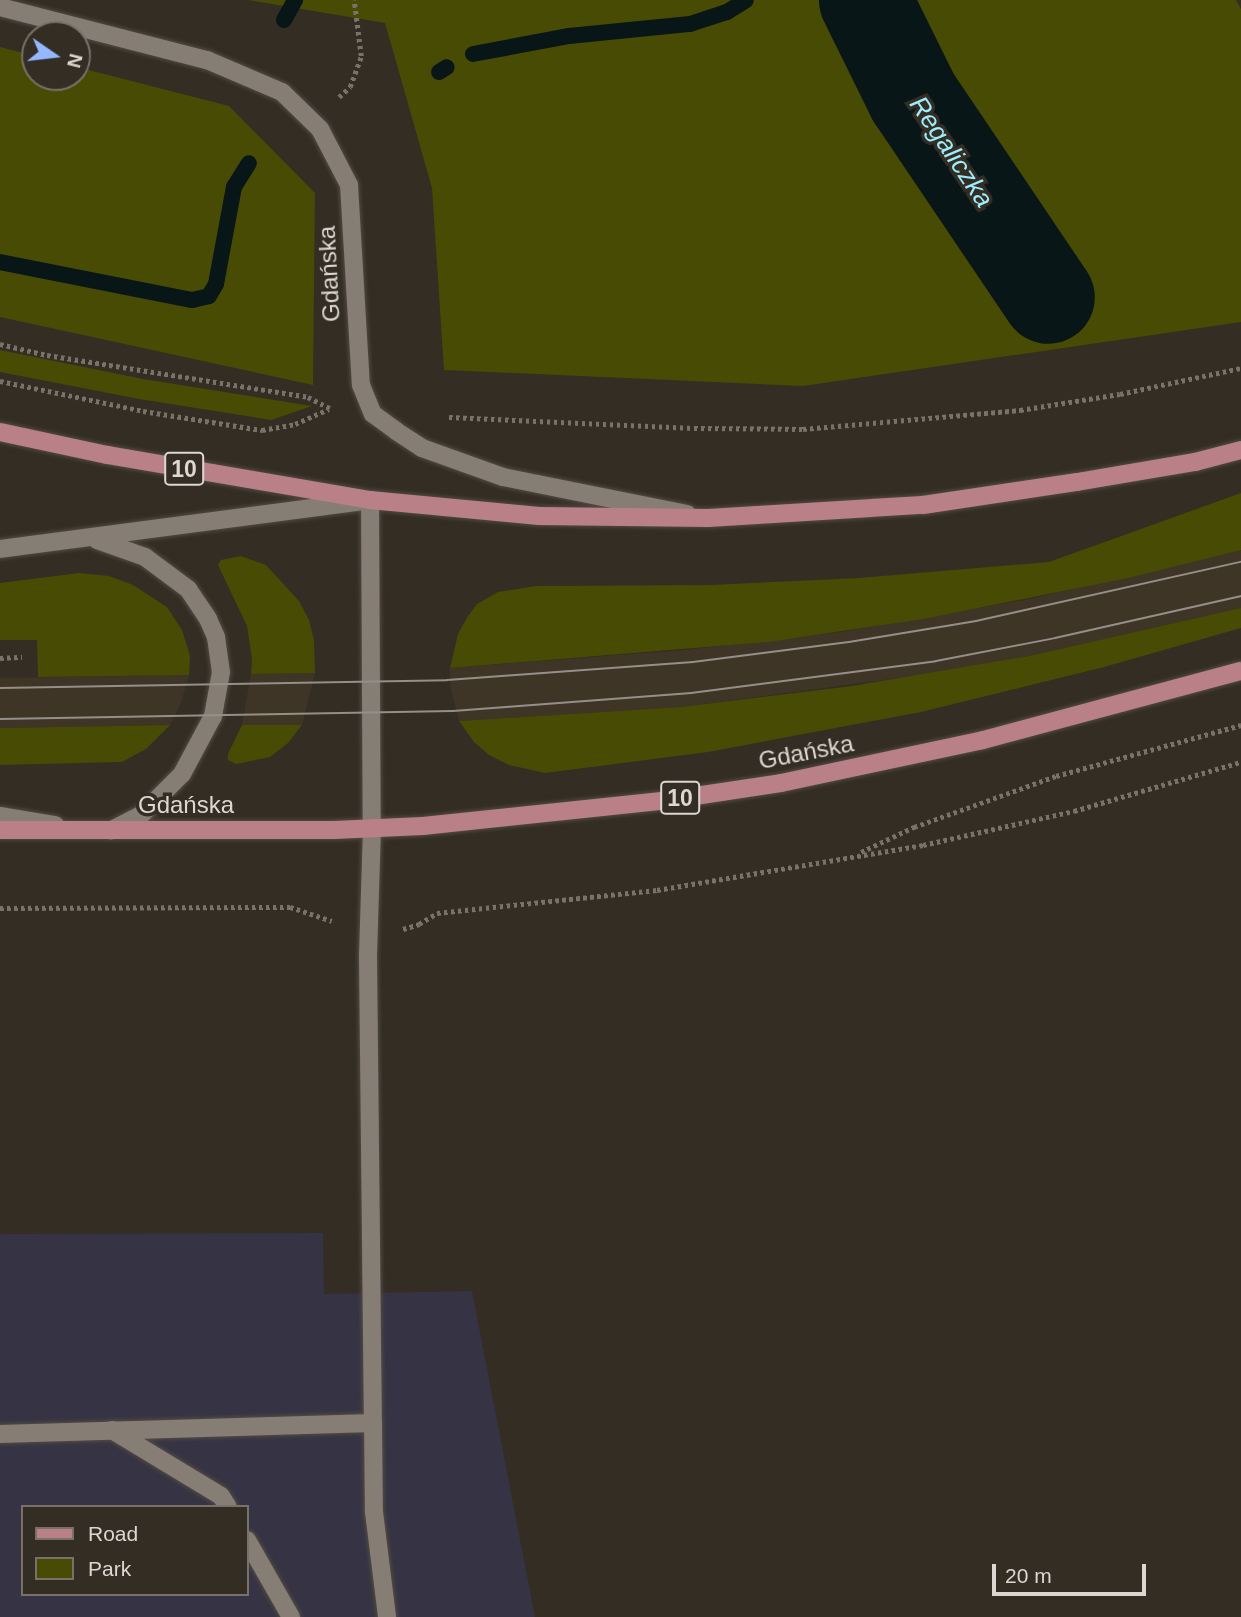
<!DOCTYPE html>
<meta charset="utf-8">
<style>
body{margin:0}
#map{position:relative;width:1241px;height:1617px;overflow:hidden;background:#332d24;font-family:Arial,sans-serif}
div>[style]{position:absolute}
.built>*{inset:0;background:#3f3527}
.industrial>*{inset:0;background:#363344}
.green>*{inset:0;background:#474b03}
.stream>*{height:16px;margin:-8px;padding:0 8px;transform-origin:8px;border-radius:8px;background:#081618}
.river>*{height:93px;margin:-46.5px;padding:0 46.5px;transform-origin:46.5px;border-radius:46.5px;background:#081618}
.path>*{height:4.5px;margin-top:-2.25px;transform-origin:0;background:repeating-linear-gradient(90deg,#77726a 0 3.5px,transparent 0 7px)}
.roads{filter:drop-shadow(0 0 2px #514b44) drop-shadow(0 0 2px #514b44)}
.lane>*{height:18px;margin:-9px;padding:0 9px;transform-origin:9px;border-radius:9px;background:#867e74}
.primary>*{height:18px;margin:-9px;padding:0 9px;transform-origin:9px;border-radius:9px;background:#ba8088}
.tram>*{height:2px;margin:-1px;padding:0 1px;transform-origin:1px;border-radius:1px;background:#948f88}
span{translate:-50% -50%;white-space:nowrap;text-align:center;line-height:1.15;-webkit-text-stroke:7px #332d24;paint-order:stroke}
.shield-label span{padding:2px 5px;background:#332d24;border:2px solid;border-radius:5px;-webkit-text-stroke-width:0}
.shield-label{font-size:23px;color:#dcd7d2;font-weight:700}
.street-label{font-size:24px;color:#dcd7d2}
.water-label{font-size:26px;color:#9eedfc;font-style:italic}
.legend{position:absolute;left:21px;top:1505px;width:228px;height:91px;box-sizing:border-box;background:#332d24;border:2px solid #77716a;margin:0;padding:9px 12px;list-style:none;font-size:21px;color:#dcd7d2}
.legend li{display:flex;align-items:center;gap:14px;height:35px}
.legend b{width:35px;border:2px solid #77716a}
.north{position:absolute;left:21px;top:21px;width:70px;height:70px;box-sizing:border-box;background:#332d24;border:2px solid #77716a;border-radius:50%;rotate:104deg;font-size:19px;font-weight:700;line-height:28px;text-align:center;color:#dcd7d2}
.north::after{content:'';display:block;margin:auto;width:24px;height:32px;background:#94b7fd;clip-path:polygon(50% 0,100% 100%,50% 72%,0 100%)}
.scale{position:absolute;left:992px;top:1564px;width:154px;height:32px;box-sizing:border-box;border:4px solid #dcd7d2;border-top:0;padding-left:9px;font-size:21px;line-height:24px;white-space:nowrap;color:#dcd7d2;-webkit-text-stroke:5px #332d24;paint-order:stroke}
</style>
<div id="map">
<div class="built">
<i style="clip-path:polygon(1241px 550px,1241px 608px,1029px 656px,928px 674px,681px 707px,459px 721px,450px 685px,450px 668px,685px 650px,841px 632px,1030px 599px)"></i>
<i style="clip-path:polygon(315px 673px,302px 725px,242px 725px,251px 674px)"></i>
<i style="clip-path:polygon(189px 675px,181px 703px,170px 725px,0 728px,0 678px)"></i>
</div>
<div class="industrial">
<i style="clip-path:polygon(evenodd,323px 1233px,324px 1294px,472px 1291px,535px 1617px,0 1617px,0 1234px,323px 1233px,23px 1507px,247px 1507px,247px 1594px,23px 1594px,23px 1507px)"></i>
</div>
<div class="green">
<i style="clip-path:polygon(248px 0,1236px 0,1241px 9px,1241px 322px,803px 386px,444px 370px,432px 188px,385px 23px)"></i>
<i style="clip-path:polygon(0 47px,35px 56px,35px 77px,77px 77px,77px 67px,229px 106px,315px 193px,313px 385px,0 317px)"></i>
<i style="clip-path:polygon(0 350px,143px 379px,312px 406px,271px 420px,139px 399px,0 372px)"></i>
<i style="clip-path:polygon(1241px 493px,1241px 550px,1128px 578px,923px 619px,768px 642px,450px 668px,458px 634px,468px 616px,477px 604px,498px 592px,536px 586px,711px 585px,859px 578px,1049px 562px)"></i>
<i style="clip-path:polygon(241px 556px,266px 565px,299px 601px,309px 620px,314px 640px,315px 673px,251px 674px,252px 659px,247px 626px,218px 565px,221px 560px)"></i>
<i style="clip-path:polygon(79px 573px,109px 576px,133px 585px,167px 607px,182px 630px,190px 656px,189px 675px,38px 677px,37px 640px,0 640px,0 583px)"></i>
<i style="clip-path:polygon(1241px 608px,1241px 628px,1104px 667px,921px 712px,708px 752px,545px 773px,509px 765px,489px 755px,474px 742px,459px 721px,681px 707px,852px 686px,1029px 656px)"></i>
<i style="clip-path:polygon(170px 725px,146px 749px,122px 762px,0 765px,0 728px)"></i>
<i style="clip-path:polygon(242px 725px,302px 725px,288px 743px,270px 757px,236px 764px,228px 760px,228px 754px)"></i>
</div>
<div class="stream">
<i style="left:284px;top:20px;width:23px;rotate:-61deg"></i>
<i style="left:473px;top:54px;width:98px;rotate:-10.6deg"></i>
<i style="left:569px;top:36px;width:122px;rotate:-5.7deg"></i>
<i style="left:690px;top:24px;width:39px;rotate:-18deg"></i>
<i style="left:727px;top:12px;width:22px;rotate:-32deg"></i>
<i style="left:439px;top:72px;width:9px;rotate:-32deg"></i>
<i style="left:0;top:262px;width:196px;rotate:11.2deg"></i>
<i style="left:192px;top:300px;width:17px;rotate:-13deg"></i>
<i style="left:209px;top:296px;width:14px;rotate:-60deg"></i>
<i style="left:216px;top:284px;width:99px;rotate:-79.5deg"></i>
<i style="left:234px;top:187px;width:28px;rotate:-58deg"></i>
</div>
<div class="river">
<i style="left:865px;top:0;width:108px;rotate:63.7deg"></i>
<i style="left:913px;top:97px;width:241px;rotate:56deg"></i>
</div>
<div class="path">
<i style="left:339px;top:97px;width:15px;rotate:-42deg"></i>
<i style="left:350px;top:87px;width:33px;rotate:-70deg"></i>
<i style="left:361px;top:56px;width:56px;rotate:-97.1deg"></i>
<i style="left:0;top:344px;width:48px;rotate:13.2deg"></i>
<i style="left:47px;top:355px;width:264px;rotate:9.1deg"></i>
<i style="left:308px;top:397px;width:27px;rotate:27deg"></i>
<i style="left:0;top:381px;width:146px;rotate:11.8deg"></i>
<i style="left:143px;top:411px;width:121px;rotate:9.1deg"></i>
<i style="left:262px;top:430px;width:34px;rotate:-10deg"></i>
<i style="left:295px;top:424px;width:37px;rotate:-24deg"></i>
<i style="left:449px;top:417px;width:245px;rotate:2.6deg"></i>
<i style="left:694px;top:428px;width:109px;rotate:0.5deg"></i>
<i style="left:803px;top:429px;width:218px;rotate:-5deg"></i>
<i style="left:1020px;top:410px;width:101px;rotate:-9.1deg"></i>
<i style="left:1120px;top:394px;width:124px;rotate:-12.1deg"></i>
<i style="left:0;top:658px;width:22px;rotate:-3deg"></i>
<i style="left:861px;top:852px;width:59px;rotate:-25.3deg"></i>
<i style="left:914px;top:827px;width:151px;rotate:-19.8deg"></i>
<i style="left:1056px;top:776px;width:192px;rotate:-15.4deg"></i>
<i style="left:0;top:908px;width:290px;rotate:-0.2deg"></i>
<i style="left:290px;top:907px;width:44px;rotate:18.4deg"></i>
<i style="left:403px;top:929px;width:17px;rotate:-17deg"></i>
<i style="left:419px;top:924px;width:21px;rotate:-31deg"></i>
<i style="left:437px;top:913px;width:221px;rotate:-6deg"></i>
<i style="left:657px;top:890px;width:270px;rotate:-9.6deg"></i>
<i style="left:923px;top:845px;width:155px;rotate:-12.7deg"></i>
<i style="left:1074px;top:811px;width:174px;rotate:-16.4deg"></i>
</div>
<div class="roads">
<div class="lane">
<i style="left:0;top:7px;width:214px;rotate:14.4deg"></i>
<i style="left:207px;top:60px;width:82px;rotate:23.1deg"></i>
<i style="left:282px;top:92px;width:53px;rotate:44.2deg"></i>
<i style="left:320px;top:129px;width:63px;rotate:62.6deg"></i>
<i style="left:349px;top:185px;width:200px;rotate:86.6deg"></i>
<i style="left:361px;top:385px;width:31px;rotate:68deg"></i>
<i style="left:373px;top:414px;width:29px;rotate:36deg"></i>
<i style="left:396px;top:431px;width:31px;rotate:33deg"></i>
<i style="left:422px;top:448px;width:86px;rotate:19.7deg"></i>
<i style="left:503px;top:477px;width:188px;rotate:11.4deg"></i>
<i style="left:97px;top:540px;width:51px;rotate:19.5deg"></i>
<i style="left:145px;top:557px;width:54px;rotate:36.7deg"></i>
<i style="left:188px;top:589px;width:36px;rotate:56deg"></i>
<i style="left:208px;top:619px;width:20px;rotate:66deg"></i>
<i style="left:216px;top:637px;width:35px;rotate:82deg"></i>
<i style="left:221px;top:672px;width:45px;rotate:100.3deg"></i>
<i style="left:213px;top:716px;width:66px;rotate:118.1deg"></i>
<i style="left:182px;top:774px;width:58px;rotate:135deg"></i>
<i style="left:141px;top:815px;width:34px;rotate:153deg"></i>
<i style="left:0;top:549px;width:373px;rotate:-7.5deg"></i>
<i style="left:370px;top:500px;width:328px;rotate:89.7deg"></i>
<i style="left:372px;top:828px;width:128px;rotate:91.8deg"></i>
<i style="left:368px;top:956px;width:467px;rotate:89.4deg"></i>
<i style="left:0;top:816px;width:56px;rotate:9.3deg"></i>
<i style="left:112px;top:1430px;width:127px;rotate:31.2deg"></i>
<i style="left:221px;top:1496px;width:13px;rotate:58deg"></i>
<i style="left:0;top:1434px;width:373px;rotate:-1.7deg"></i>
<i style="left:373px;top:1423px;width:89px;rotate:89.4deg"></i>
<i style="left:374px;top:1512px;width:106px;rotate:82.9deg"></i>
<i style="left:247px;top:1540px;width:89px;rotate:60.3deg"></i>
</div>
<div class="primary">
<i style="left:0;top:432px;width:109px;rotate:12.1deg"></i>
<i style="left:107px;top:455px;width:267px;rotate:9.7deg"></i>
<i style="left:370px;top:500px;width:170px;rotate:5.4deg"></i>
<i style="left:539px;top:516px;width:169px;rotate:0.7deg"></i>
<i style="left:708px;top:518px;width:215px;rotate:-3.5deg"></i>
<i style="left:923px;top:505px;width:156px;rotate:-8.5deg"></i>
<i style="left:1077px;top:482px;width:120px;rotate:-9.6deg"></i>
<i style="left:1195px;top:462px;width:48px;rotate:-14.6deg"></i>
<i style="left:0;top:830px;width:334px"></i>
<i style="left:334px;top:830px;width:89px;rotate:-2.6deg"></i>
<i style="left:423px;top:826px;width:240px;rotate:-6deg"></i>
<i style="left:662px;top:801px;width:120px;rotate:-8.6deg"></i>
<i style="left:781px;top:783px;width:207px;rotate:-12deg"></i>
<i style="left:983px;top:740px;width:267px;rotate:-15deg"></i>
</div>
</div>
<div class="tram">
<i style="left:0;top:688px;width:447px;rotate:-1deg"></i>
<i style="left:447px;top:680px;width:247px;rotate:-4.2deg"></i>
<i style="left:693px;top:662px;width:157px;rotate:-7.3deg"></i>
<i style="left:849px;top:642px;width:129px;rotate:-9.4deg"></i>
<i style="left:976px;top:621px;width:271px;rotate:-12.6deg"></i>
<i style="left:0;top:719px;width:453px;rotate:-1deg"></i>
<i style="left:453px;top:711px;width:239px;rotate:-4.3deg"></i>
<i style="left:691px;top:693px;width:247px;rotate:-7.4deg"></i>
<i style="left:936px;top:661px;width:121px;rotate:-10.9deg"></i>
<i style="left:1055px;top:638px;width:191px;rotate:-12.7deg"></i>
</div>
<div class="shield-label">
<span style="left:184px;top:469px">10</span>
<span style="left:680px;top:798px">10</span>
</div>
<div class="street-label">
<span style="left:329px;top:274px;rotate:-93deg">Gdańska</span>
<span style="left:806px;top:752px;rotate:-11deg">Gdańska</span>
<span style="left:186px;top:805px">Gdańska</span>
</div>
<div class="water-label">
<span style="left:951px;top:152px;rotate:56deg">Regaliczka</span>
</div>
<ul class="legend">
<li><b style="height:9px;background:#ba8088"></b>Road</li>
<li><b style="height:19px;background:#474b03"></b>Park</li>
</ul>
<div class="north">N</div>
<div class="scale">20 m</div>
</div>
